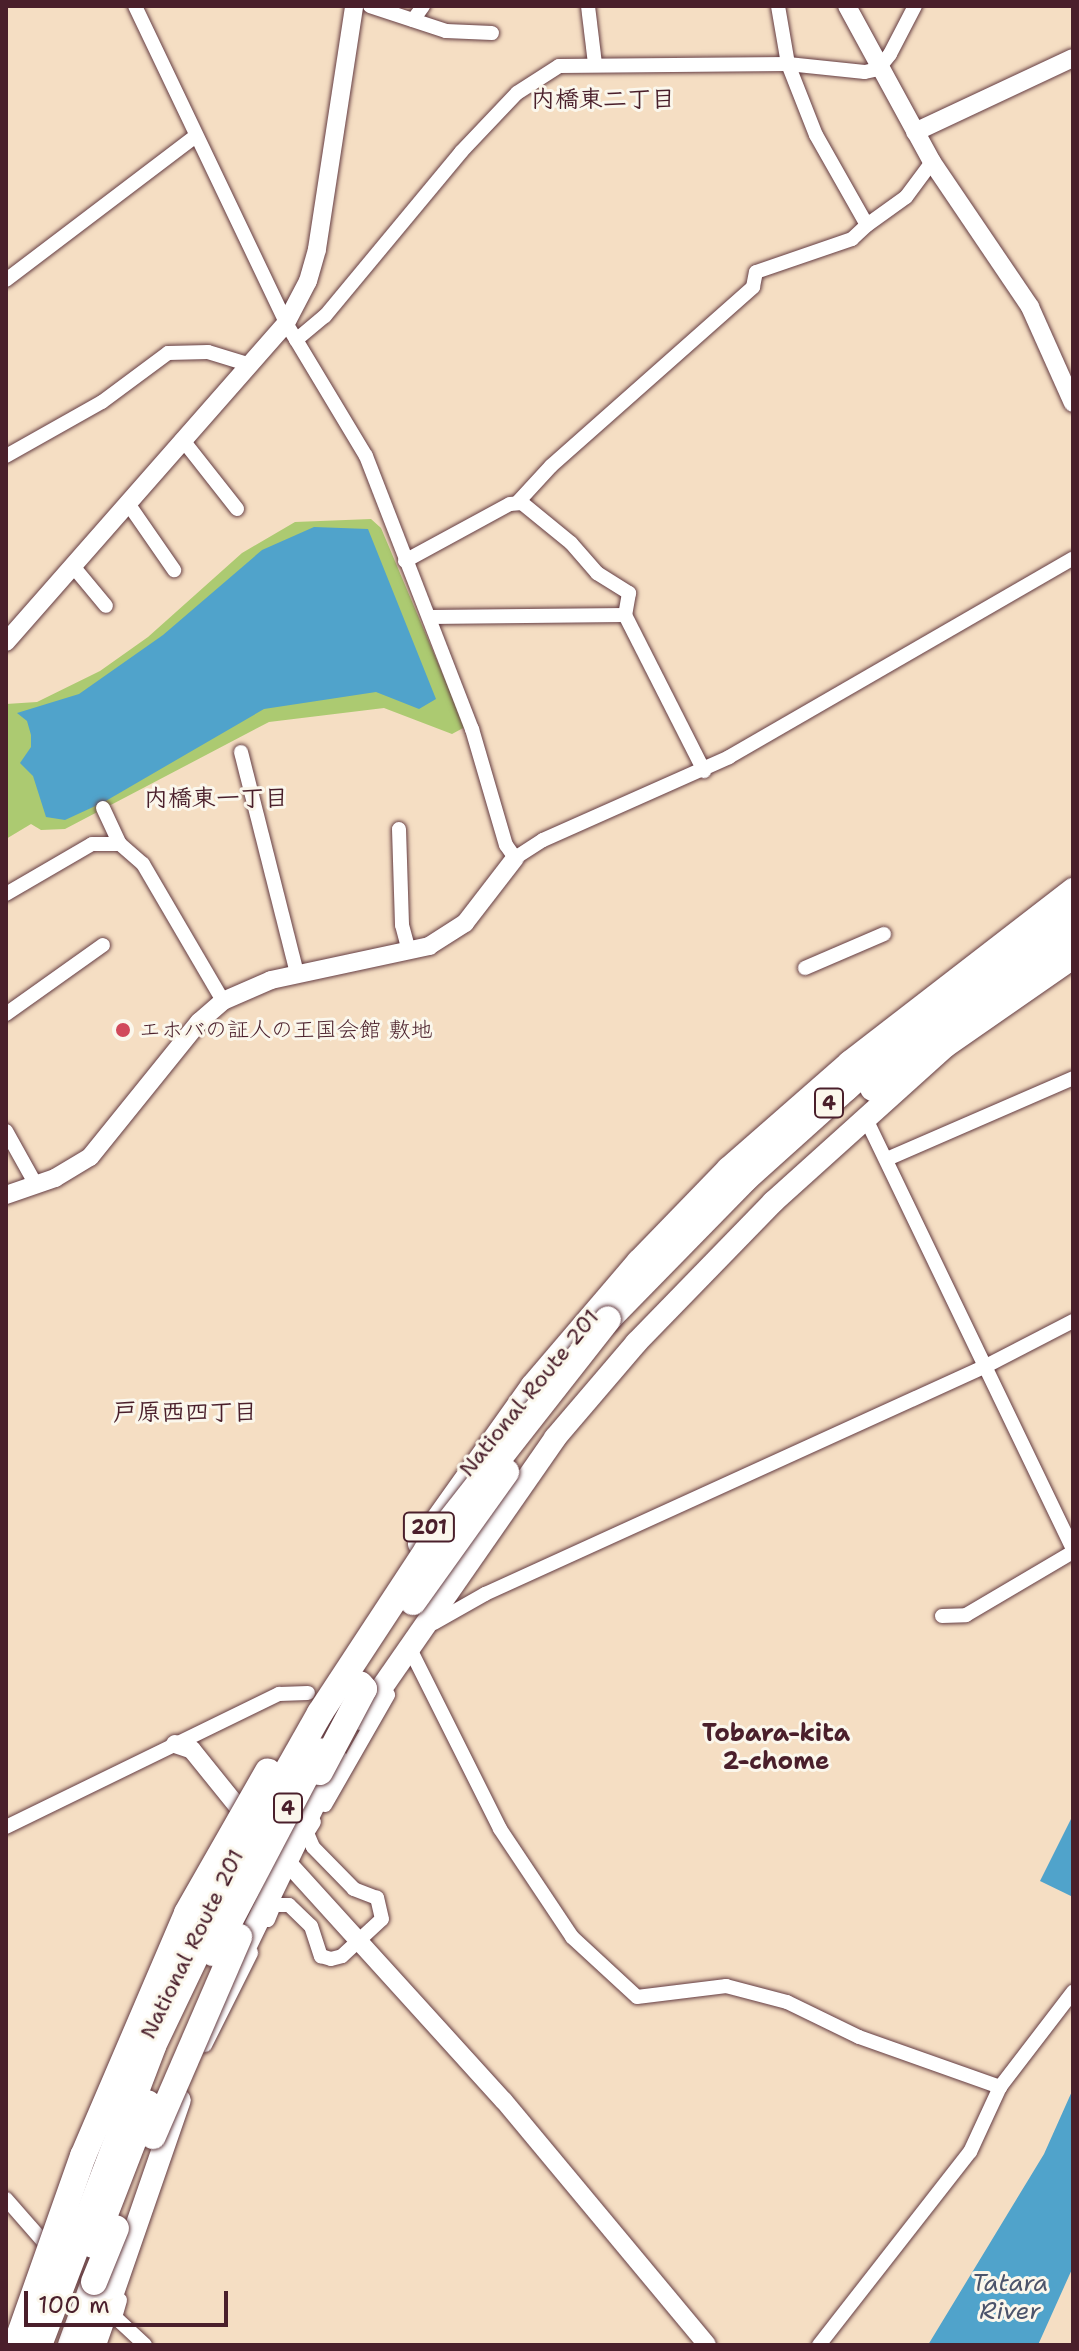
<!DOCTYPE html>
<meta charset="utf-8">
<style>
body{margin:0}
#map{position:relative;width:1079px;height:2351px;overflow:hidden;background:#f5dec3;font-family:"Shantell Sans","Klee One",sans-serif}
div>[style]{position:absolute}
.green>*{inset:0;background:#acca71}
.water>*{inset:0;background:#50a3cb}
.roads{filter:drop-shadow(0 0 2px #643c42) drop-shadow(0 0 2px #643c42)}
.minor>*{height:14px;margin:-7px;padding:0 7px;transform-origin:7px;border-radius:7px;background:#fff}
.tertiary>*{height:18px;margin:-9px;padding:0 9px;transform-origin:9px;border-radius:9px;background:#fff}
.trunk>*{height:22px;margin:-11px;padding:0 11px;transform-origin:11px;border-radius:11px;background:#fff}
.motorway>*{height:26px;margin:-13px;padding:0 13px;transform-origin:13px;border-radius:13px;background:#fff}
.bridges{filter:drop-shadow(0 0 2px #643c42) drop-shadow(0 0 2px #643c42)}
.motorway-bridge>*{height:26px;margin:-13px;padding:0 13px;transform-origin:13px;border-radius:13px;background:#fff}
.dots>*{width:22px;height:22px;translate:-50% -50%;box-sizing:border-box;border:4px solid #fbf7ec;border-radius:50%}
span{translate:-50% -50%;white-space:nowrap;text-align:center;line-height:1.15;-webkit-text-stroke:6px #fbf7ec;paint-order:stroke}
.shield-label span{padding:2px 6px;background:#fbf7ec;border:2px solid;border-radius:6px;-webkit-text-stroke-width:0}
.shield-label{font-size:20px;color:#4a1f2b;font-weight:700}
.poi-label{font-size:22px;color:#4a1f2b}
.left{translate:0 -50%;text-align:left}
.street-label{font-size:22px;color:#4a1f2b}
.neighbourhood-label{font-size:24px;color:#4a1f2b;font-weight:700}
.water-label{font-size:24px;color:#4c546b;font-style:italic}
.frame{position:absolute;inset:0;border:8px solid #4a1f2b;pointer-events:none}
.scale{position:absolute;left:24px;top:2291px;width:204px;height:36px;box-sizing:border-box;border:4px solid #4a1f2b;border-top:0;padding-left:10px;font-size:24px;line-height:28px;white-space:nowrap;color:#4a1f2b;-webkit-text-stroke:6px #fbf7ec;paint-order:stroke}
</style>
<div id="map">
<div class="green">
<i style="clip-path:polygon(371px 519px,381px 528px,465px 727px,452px 734px,384px 708px,269px 722px,65px 829px,41px 830px,31px 824px,6px 839px,6px 704px,37px 702px,100px 671px,148px 637px,242px 553px,295px 522px)"></i>
</div>
<div class="water">
<i style="clip-path:polygon(314px 527px,368px 529px,436px 699px,419px 709px,376px 692px,264px 709px,104px 802px,65px 820px,46px 817px,33px 776px,20px 763px,31px 747px,31px 735px,27px 721px,17px 713px,79px 694px,163px 635px,262px 550px)"></i>
<i style="clip-path:polygon(1073px 1815px,1073px 1897px,1040px 1881px)"></i>
<i style="clip-path:polygon(1073px 2089px,1073px 2267px,1038px 2345px,928px 2345px,1044px 2154px)"></i>
</div>
<div class="roads">
<div class="minor">
<i style="left:135px;top:6px;width:351px;rotate:64.5deg"></i>
<i style="left:286px;top:323px;width:155px;rotate:59deg"></i>
<i style="left:366px;top:456px;width:293px;rotate:68.8deg"></i>
<i style="left:472px;top:729px;width:121px;rotate:73.7deg"></i>
<i style="left:506px;top:845px;width:16px;rotate:55deg"></i>
<i style="left:515px;top:858px;width:33px;rotate:-33deg"></i>
<i style="left:543px;top:840px;width:204px;rotate:-24deg"></i>
<i style="left:729px;top:757px;width:397px;rotate:-30deg"></i>
<i style="left:370px;top:6px;width:80px;rotate:18.2deg"></i>
<i style="left:446px;top:31px;width:46px;rotate:2.5deg"></i>
<i style="left:588px;top:6px;width:58px;rotate:83.1deg"></i>
<i style="left:778px;top:6px;width:59px;rotate:80.2deg"></i>
<i style="left:788px;top:64px;width:76px;rotate:68.5deg"></i>
<i style="left:816px;top:135px;width:103px;rotate:60.5deg"></i>
<i style="left:867px;top:225px;width:48px;rotate:-35.7deg"></i>
<i style="left:906px;top:197px;width:44px;rotate:-53.4deg"></i>
<i style="left:413px;top:20px;width:17px;rotate:-54deg"></i>
<i style="left:6px;top:280px;width:238px;rotate:-37.2deg"></i>
<i style="left:296px;top:340px;width:38px;rotate:-40deg"></i>
<i style="left:325px;top:316px;width:213px;rotate:-50.3deg"></i>
<i style="left:461px;top:152px;width:81px;rotate:-46.5deg"></i>
<i style="left:517px;top:93px;width:50px;rotate:-32.7deg"></i>
<i style="left:559px;top:66px;width:229px;rotate:-0.5deg"></i>
<i style="left:788px;top:64px;width:77px;rotate:5.9deg"></i>
<i style="left:865px;top:72px;width:13px;rotate:-13deg"></i>
<i style="left:878px;top:69px;width:19px;rotate:-51deg"></i>
<i style="left:890px;top:54px;width:54px;rotate:-62.5deg"></i>
<i style="left:182px;top:439px;width:89px;rotate:51.8deg"></i>
<i style="left:6px;top:456px;width:110px;rotate:-29.4deg"></i>
<i style="left:102px;top:402px;width:82px;rotate:-36.6deg"></i>
<i style="left:168px;top:353px;width:40px;rotate:-1.4deg"></i>
<i style="left:208px;top:352px;width:41px;rotate:17.1deg"></i>
<i style="left:127px;top:502px;width:83px;rotate:55.3deg"></i>
<i style="left:517px;top:503px;width:50px;rotate:-47.4deg"></i>
<i style="left:551px;top:466px;width:270px;rotate:-41.5deg"></i>
<i style="left:753px;top:287px;width:15px;rotate:-79deg"></i>
<i style="left:756px;top:272px;width:102px;rotate:-19deg"></i>
<i style="left:852px;top:239px;width:21px;rotate:-43deg"></i>
<i style="left:405px;top:561px;width:119px;rotate:-28.5deg"></i>
<i style="left:510px;top:504px;width:12px;rotate:-5deg"></i>
<i style="left:522px;top:503px;width:63px;rotate:39.2deg"></i>
<i style="left:571px;top:543px;width:40px;rotate:49deg"></i>
<i style="left:597px;top:573px;width:38px;rotate:32deg"></i>
<i style="left:629px;top:593px;width:22px;rotate:100deg"></i>
<i style="left:72px;top:565px;width:53px;rotate:50.3deg"></i>
<i style="left:429px;top:617px;width:196px;rotate:-0.6deg"></i>
<i style="left:625px;top:615px;width:175px;rotate:63.1deg"></i>
<i style="left:241px;top:752px;width:229px;rotate:75.8deg"></i>
<i style="left:103px;top:808px;width:40px;rotate:65deg"></i>
<i style="left:399px;top:829px;width:96px;rotate:88.2deg"></i>
<i style="left:402px;top:925px;width:27px;rotate:75deg"></i>
<i style="left:6px;top:894px;width:99px;rotate:-30.2deg"></i>
<i style="left:92px;top:844px;width:28px"></i>
<i style="left:120px;top:844px;width:30px;rotate:41deg"></i>
<i style="left:143px;top:864px;width:159px;rotate:59.7deg"></i>
<i style="left:805px;top:968px;width:86px;rotate:-23.3deg"></i>
<i style="left:6px;top:1014px;width:119px;rotate:-35.4deg"></i>
<i style="left:866px;top:1119px;width:478px;rotate:64.3deg"></i>
<i style="left:6px;top:1131px;width:62px;rotate:60.9deg"></i>
<i style="left:887px;top:1159px;width:203px;rotate:-23.5deg"></i>
<i style="left:942px;top:1616px;width:24px;rotate:-2deg"></i>
<i style="left:966px;top:1615px;width:124px;rotate:-30.5deg"></i>
<i style="left:434px;top:1623px;width:59px;rotate:-29.6deg"></i>
<i style="left:485px;top:1594px;width:550px;rotate:-24.47deg"></i>
<i style="left:986px;top:1366px;width:98px;rotate:-27.3deg"></i>
<i style="left:412px;top:1653px;width:197px;rotate:63.4deg"></i>
<i style="left:500px;top:1829px;width:130px;rotate:56.3deg"></i>
<i style="left:572px;top:1937px;width:88px;rotate:42.7deg"></i>
<i style="left:637px;top:1997px;width:90px;rotate:-7deg"></i>
<i style="left:726px;top:1986px;width:63px;rotate:14.7deg"></i>
<i style="left:787px;top:2002px;width:80px;rotate:25.9deg"></i>
<i style="left:859px;top:2037px;width:150px;rotate:19.5deg"></i>
<i style="left:325px;top:1805px;width:127px;rotate:-60.2deg"></i>
<i style="left:6px;top:1827px;width:304px;rotate:-26deg"></i>
<i style="left:279px;top:1694px;width:29px;rotate:-2deg"></i>
<i style="left:268px;top:1920px;width:16px;rotate:-68deg"></i>
<i style="left:274px;top:1905px;width:15px"></i>
<i style="left:289px;top:1905px;width:30px;rotate:44deg"></i>
<i style="left:311px;top:1926px;width:32px;rotate:72deg"></i>
<i style="left:321px;top:1956px;width:10px;rotate:17deg"></i>
<i style="left:331px;top:1959px;width:11px;rotate:-15deg"></i>
<i style="left:342px;top:1956px;width:54px;rotate:-42.8deg"></i>
<i style="left:382px;top:1919px;width:22px;rotate:-103deg"></i>
<i style="left:377px;top:1898px;width:25px;rotate:-159deg"></i>
<i style="left:354px;top:1889px;width:59px;rotate:-134.3deg"></i>
<i style="left:313px;top:1847px;width:15px;rotate:-113deg"></i>
<i style="left:307px;top:1833px;width:13px;rotate:-58deg"></i>
<i style="left:205px;top:2045px;width:103px;rotate:-63.4deg"></i>
<i style="left:6px;top:2199px;width:55px;rotate:48.7deg"></i>
<i style="left:120px;top:2300px;width:18px;rotate:106deg"></i>
<i style="left:115px;top:2317px;width:41px;rotate:43deg"></i>
<i style="left:819px;top:2345px;width:245px;rotate:-52deg"></i>
<i style="left:970px;top:2152px;width:72px;rotate:-65.2deg"></i>
<i style="left:1000px;top:2087px;width:120px;rotate:-52.5deg"></i>
</div>
<div class="tertiary">
<i style="left:847px;top:6px;width:178px;rotate:61.4deg"></i>
<i style="left:932px;top:162px;width:175px;rotate:55.9deg"></i>
<i style="left:1030px;top:307px;width:105px;rotate:65.9deg"></i>
<i style="left:915px;top:132px;width:174px;rotate:-25.1deg"></i>
<i style="left:6px;top:642px;width:424px;rotate:-48.7deg"></i>
<i style="left:286px;top:323px;width:47px;rotate:-62.4deg"></i>
<i style="left:308px;top:281px;width:33px;rotate:-74deg"></i>
<i style="left:317px;top:249px;width:246px;rotate:-81.3deg"></i>
<i style="left:6px;top:1195px;width:52px;rotate:-19.1deg"></i>
<i style="left:55px;top:1178px;width:41px;rotate:-31deg"></i>
<i style="left:90px;top:1157px;width:174px;rotate:-51.1deg"></i>
<i style="left:199px;top:1022px;width:32px;rotate:-41deg"></i>
<i style="left:223px;top:1001px;width:52px;rotate:-23.6deg"></i>
<i style="left:271px;top:980px;width:162px;rotate:-12.1deg"></i>
<i style="left:429px;top:946px;width:43px;rotate:-32.6deg"></i>
<i style="left:465px;top:923px;width:82px;rotate:-52.4deg"></i>
<i style="left:175px;top:1744px;width:18px;rotate:19deg"></i>
<i style="left:192px;top:1750px;width:92px;rotate:51.1deg"></i>
<i style="left:278px;top:1852px;width:336px;rotate:47.8deg"></i>
<i style="left:504px;top:2101px;width:317px;rotate:50.2deg"></i>
</div>
<div class="trunk">
<i style="left:419px;top:1544px;width:195px;rotate:-54.6deg"></i>
<i style="left:532px;top:1385px;width:163px;rotate:-49.5deg"></i>
<i style="left:638px;top:1261px;width:129px;rotate:-45.9deg"></i>
<i style="left:728px;top:1168px;width:161px;rotate:-41.2deg"></i>
<i style="left:849px;top:1062px;width:283px;rotate:-37.7deg"></i>
<i style="left:360px;top:1719px;width:342px;rotate:-55.2deg"></i>
<i style="left:555px;top:1438px;width:125px;rotate:-49.5deg"></i>
<i style="left:636px;top:1343px;width:197px;rotate:-45.8deg"></i>
<i style="left:773px;top:1202px;width:232px;rotate:-42deg"></i>
<i style="left:945px;top:1047px;width:156px;rotate:-34.8deg"></i>
<i style="left:240px;top:1958px;width:221px;rotate:-64.2deg"></i>
<i style="left:95px;top:2345px;width:259px;rotate:-70.9deg"></i>
</div>
<div class="motorway">
<i style="left:873px;top:1088px;width:249px;rotate:-37.7deg"></i>
<i style="left:608px;top:1319px;width:196px;rotate:-45.6deg"></i>
<i style="left:745px;top:1179px;width:136px;rotate:-42deg"></i>
<i style="left:846px;top:1088px;width:109px;rotate:-40.5deg"></i>
<i style="left:929px;top:1017px;width:178px;rotate:-35.8deg"></i>
<i style="left:71px;top:2345px;width:67px;rotate:-69.9deg"></i>
</div>
</div>
<div class="bridges">
<div class="motorway-bridge">
<i style="left:413px;top:1602px;width:160px;rotate:-54.4deg"></i>
<i style="left:320px;top:1772px;width:94px;rotate:-62.1deg"></i>
<i style="left:364px;top:1689px;width:6px;rotate:-129deg"></i>
<i style="left:213px;top:1953px;width:228px;rotate:-62.3deg"></i>
<i style="left:153px;top:2136px;width:217px;rotate:-66.6deg"></i>
<i style="left:93px;top:2245px;width:152px;rotate:-68.8deg"></i>
<i style="left:94px;top:2282px;width:58px;rotate:-67.8deg"></i>
<i style="left:16px;top:2345px;width:201px;rotate:-70.5deg"></i>
<i style="left:83px;top:2156px;width:264px;rotate:-66.8deg"></i>
<i style="left:187px;top:1913px;width:163px;rotate:-60.3deg"></i>
<i style="left:39px;top:2345px;width:320px;rotate:-69.1deg"></i>
<i style="left:153px;top:2046px;width:272px;rotate:-64.5deg"></i>
<i style="left:270px;top:1801px;width:101px;rotate:-60.4deg"></i>
<i style="left:320px;top:1713px;width:195px;rotate:-56.7deg"></i>
<i style="left:427px;top:1550px;width:293px;rotate:-51.9deg"></i>
</div>
</div>
<div class="dots">
<i style="left:123px;top:1030px;background:#d1495b"></i>
</div>
<div class="shield-label">
<span style="left:829px;top:1103px">4</span>
<span style="left:429px;top:1527px">201</span>
<span style="left:288px;top:1808px">4</span>
</div>
<div class="poi-label">
<span class="left" style="left:139px;top:1030px">エホバの証人の王国会館 敷地</span>
</div>
<div class="street-label">
<span style="left:529px;top:1393px;rotate:-51deg">National Route 201</span>
<span style="left:192px;top:1944px;rotate:-64deg">National Route 201</span>
</div>
<div class="neighbourhood-label">
<span style="left:603px;top:100px">内橋東二丁目</span>
<span style="left:216px;top:799px">内橋東一丁目</span>
<span style="left:185px;top:1413px">戸原西四丁目</span>
<span style="left:776px;top:1748px">Tobara-kita<br>2-chome</span>
</div>
<div class="water-label">
<span style="left:1010px;top:2298px">Tatara<br>River</span>
</div>
<div class="frame"></div>
<div class="scale">100 m</div>
</div>
